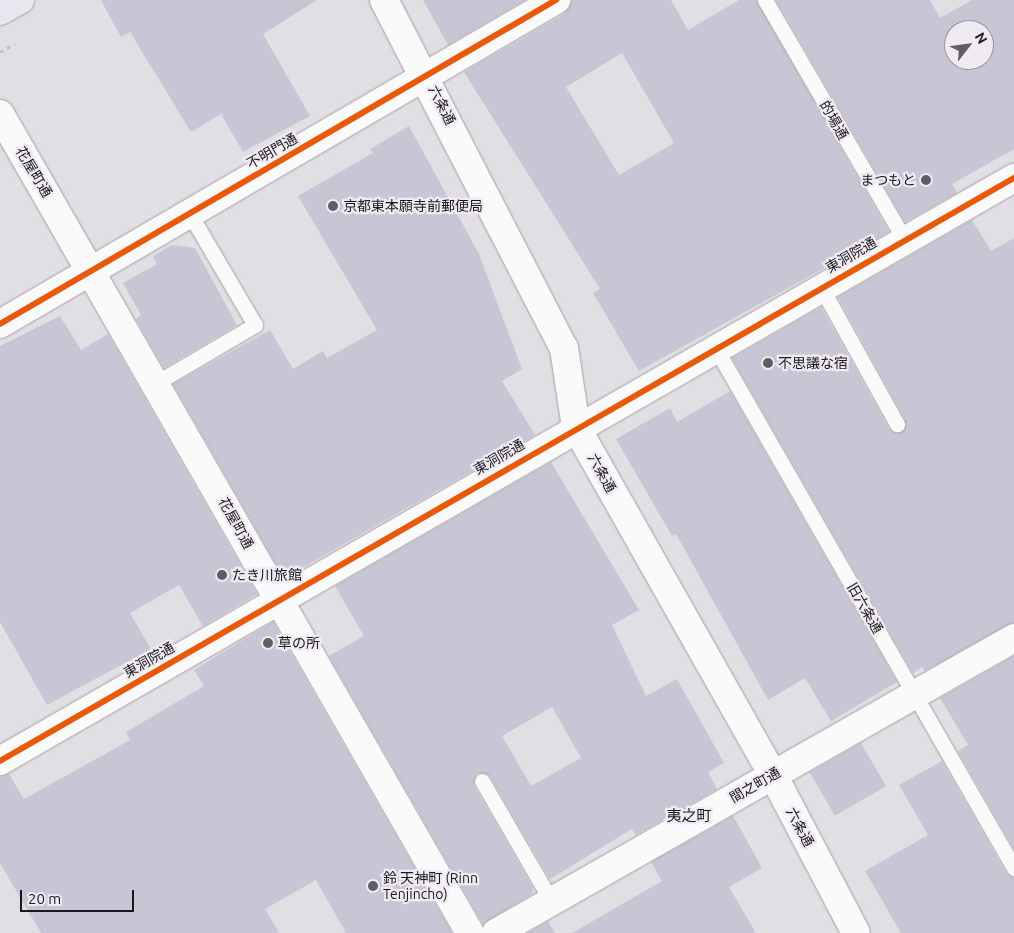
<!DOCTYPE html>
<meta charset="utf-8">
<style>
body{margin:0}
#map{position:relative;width:1014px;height:933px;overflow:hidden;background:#e2dfe4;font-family:Ubuntu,"Noto Sans JP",sans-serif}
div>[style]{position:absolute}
.building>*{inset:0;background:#c6c6d4;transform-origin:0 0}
.path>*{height:3px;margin-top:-1.5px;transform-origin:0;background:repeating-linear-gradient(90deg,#c1c0c1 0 4px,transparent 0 8px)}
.roads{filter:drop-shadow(0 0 1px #a4a2a6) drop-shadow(0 0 1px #a4a2a6)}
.service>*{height:15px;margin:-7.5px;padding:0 7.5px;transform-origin:7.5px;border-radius:7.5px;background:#fbfafb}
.minor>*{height:28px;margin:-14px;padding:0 14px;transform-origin:14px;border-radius:14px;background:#fbfafb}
.tertiary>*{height:28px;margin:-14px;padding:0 14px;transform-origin:14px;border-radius:14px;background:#fbfafb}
.trunk>*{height:28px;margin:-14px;padding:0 14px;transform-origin:14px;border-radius:14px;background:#e7e7ef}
.cycleway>*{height:6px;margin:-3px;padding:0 3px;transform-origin:3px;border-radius:3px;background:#e8590c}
.dots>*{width:14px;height:14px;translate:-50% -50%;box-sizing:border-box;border:2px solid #f0eaf3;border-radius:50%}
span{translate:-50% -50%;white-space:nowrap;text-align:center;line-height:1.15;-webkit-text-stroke:4.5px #f0eaf3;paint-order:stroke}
.street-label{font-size:14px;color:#1a181c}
.poi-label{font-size:14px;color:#1a181c}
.right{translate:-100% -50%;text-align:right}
.left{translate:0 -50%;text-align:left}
.neighbourhood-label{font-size:15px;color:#1a181c}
.north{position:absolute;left:944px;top:20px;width:50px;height:50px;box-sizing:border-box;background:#f0eaf3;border:1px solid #9a969d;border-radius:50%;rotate:60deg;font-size:14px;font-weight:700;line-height:20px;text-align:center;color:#1a181c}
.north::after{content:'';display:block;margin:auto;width:18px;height:22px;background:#605e62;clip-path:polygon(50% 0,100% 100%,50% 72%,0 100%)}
.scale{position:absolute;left:20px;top:890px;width:114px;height:22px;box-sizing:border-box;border:2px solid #1a181c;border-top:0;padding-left:6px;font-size:15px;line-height:18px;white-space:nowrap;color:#1a181c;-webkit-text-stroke:4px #f0eaf3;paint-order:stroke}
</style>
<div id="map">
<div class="building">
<i style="clip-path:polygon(101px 0,317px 0,263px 34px,310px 116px,243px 152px,221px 114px,191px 132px,130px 32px,121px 37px)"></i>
<i style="clip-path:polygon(423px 0,525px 0,448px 45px)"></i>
<i style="clip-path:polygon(evenodd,572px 0,671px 0,688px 30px,739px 0,756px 0,889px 232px,639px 371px,593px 293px,600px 289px,464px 72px,564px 14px,572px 0,622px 53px,674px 143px,619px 175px,566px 87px,622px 53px)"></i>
<i style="clip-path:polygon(evenodd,776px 0,930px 0,940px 18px,972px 0,1014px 0,1014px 149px,952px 184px,957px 193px,905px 222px,776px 0,954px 30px,984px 30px,984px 60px,954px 60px,954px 30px)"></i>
<i style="clip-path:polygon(409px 126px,479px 254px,522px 369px,502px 381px,535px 435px,284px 578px,173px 384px,270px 330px,293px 369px,323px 351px,327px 358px,377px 330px,298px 196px,373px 153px,370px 149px)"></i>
<i style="clip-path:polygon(972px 220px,991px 251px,1014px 238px,1014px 622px,925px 671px,922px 667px,913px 673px,732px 358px,821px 307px,889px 429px,902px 432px,905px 419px,838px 297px)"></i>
<i style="clip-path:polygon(172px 245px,195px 248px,237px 325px,164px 368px,136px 319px,141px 315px,123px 283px,157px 264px,153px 256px)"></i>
<i style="clip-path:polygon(60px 316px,81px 350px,108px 334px,257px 594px,203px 626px,179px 585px,130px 613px,151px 649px,47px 705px,0 622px,0 346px)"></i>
<i style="clip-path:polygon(730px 391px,897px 682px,831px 721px,805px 678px,768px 700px,676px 534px,672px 536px,616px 439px,670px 408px,677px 422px)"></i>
<i style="clip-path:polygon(evenodd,551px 462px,639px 610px,612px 625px,646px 696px,677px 679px,724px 763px,708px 772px,717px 789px,636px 835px,632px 829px,550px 879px,490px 776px,477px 773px,474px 786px,533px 888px,532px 894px,483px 924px,329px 656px,364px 636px,335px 586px,551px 462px,552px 707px,581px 758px,531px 786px,502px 736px,552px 707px)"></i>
<i style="clip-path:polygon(273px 622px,452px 933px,346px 933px,316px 880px,265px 909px,279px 933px,41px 933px,0 863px,0 777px,9px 774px,24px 799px,130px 740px,126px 732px,204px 686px,194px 670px)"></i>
<i style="clip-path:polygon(1014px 656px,1014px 849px,958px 751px,968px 745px,940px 698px)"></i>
<i style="left:861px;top:743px;width:50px;height:59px;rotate:60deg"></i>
<i style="clip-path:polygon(942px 761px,1006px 873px,1014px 877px,1014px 933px,901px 933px,865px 871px,928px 835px,899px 785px)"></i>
<i style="clip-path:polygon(733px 816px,762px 868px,729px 887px,756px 933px,572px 933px,662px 881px,651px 862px)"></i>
<i style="clip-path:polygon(548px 921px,555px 933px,528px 933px)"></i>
</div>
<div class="path">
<i style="left:0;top:52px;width:17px;rotate:-28deg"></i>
</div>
<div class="roads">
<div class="service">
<i style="left:765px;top:0;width:276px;rotate:59.8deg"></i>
<i style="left:821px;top:287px;width:157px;rotate:61deg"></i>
<i style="left:715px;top:347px;width:601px;rotate:60.15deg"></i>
<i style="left:156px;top:383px;width:115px;rotate:-30.4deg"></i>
<i style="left:255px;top:325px;width:129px;rotate:-120.4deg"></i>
<i style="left:482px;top:781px;width:140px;rotate:60deg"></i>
</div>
<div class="minor">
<i style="left:0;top:114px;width:944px;rotate:60.15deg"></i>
<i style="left:0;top:324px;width:644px;rotate:-30.23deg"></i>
<i style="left:0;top:761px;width:1170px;rotate:-29.9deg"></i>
<i style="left:496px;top:933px;width:596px;rotate:-29.66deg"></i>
</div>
<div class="tertiary">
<i style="left:384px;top:0;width:392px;rotate:62.7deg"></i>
<i style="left:564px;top:348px;width:80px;rotate:81.4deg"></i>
<i style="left:576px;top:427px;width:400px;rotate:60.5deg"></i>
<i style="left:773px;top:775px;width:178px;rotate:62.3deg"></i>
</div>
<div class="trunk">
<i style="left:0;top:11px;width:23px;rotate:-29deg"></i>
</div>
</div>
<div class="cycleway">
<i style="left:0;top:324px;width:644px;rotate:-30.23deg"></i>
<i style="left:0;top:761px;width:1170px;rotate:-29.9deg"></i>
</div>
<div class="dots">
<i style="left:926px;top:180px;background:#605e62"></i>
<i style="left:333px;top:206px;background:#605e62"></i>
<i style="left:768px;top:363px;background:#605e62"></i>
<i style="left:222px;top:575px;background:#605e62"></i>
<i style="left:268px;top:643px;background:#605e62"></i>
<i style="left:373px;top:886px;background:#605e62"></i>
</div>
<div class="street-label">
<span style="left:442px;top:105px;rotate:63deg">六条通</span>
<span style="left:834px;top:120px;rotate:60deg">的場通</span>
<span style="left:272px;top:151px;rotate:-30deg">不明門通</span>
<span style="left:34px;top:172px;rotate:59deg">花屋町通</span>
<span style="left:851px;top:255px;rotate:-30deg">東洞院通</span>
<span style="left:499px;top:457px;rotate:-30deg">東洞院通</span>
<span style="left:602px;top:473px;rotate:61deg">六条通</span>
<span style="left:236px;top:523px;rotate:61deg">花屋町通</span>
<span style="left:865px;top:608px;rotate:60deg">旧六条通</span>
<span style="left:149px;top:660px;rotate:-30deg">東洞院通</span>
<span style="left:755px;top:785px;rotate:-30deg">間之町通</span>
<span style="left:800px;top:827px;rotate:62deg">六条通</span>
</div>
<div class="poi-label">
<span class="right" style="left:916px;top:180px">まつもと</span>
<span class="left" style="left:343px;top:206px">京都東本願寺前郵便局</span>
<span class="left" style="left:778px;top:363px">不思議な宿</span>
<span class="left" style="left:232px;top:575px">たき川旅館</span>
<span class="left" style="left:278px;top:643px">草の所</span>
<span class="left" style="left:383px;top:886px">鈴 天神町 (Rinn<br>Tenjincho)</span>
</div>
<div class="neighbourhood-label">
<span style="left:689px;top:816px">夷之町</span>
</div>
<div class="north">N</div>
<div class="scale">20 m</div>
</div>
